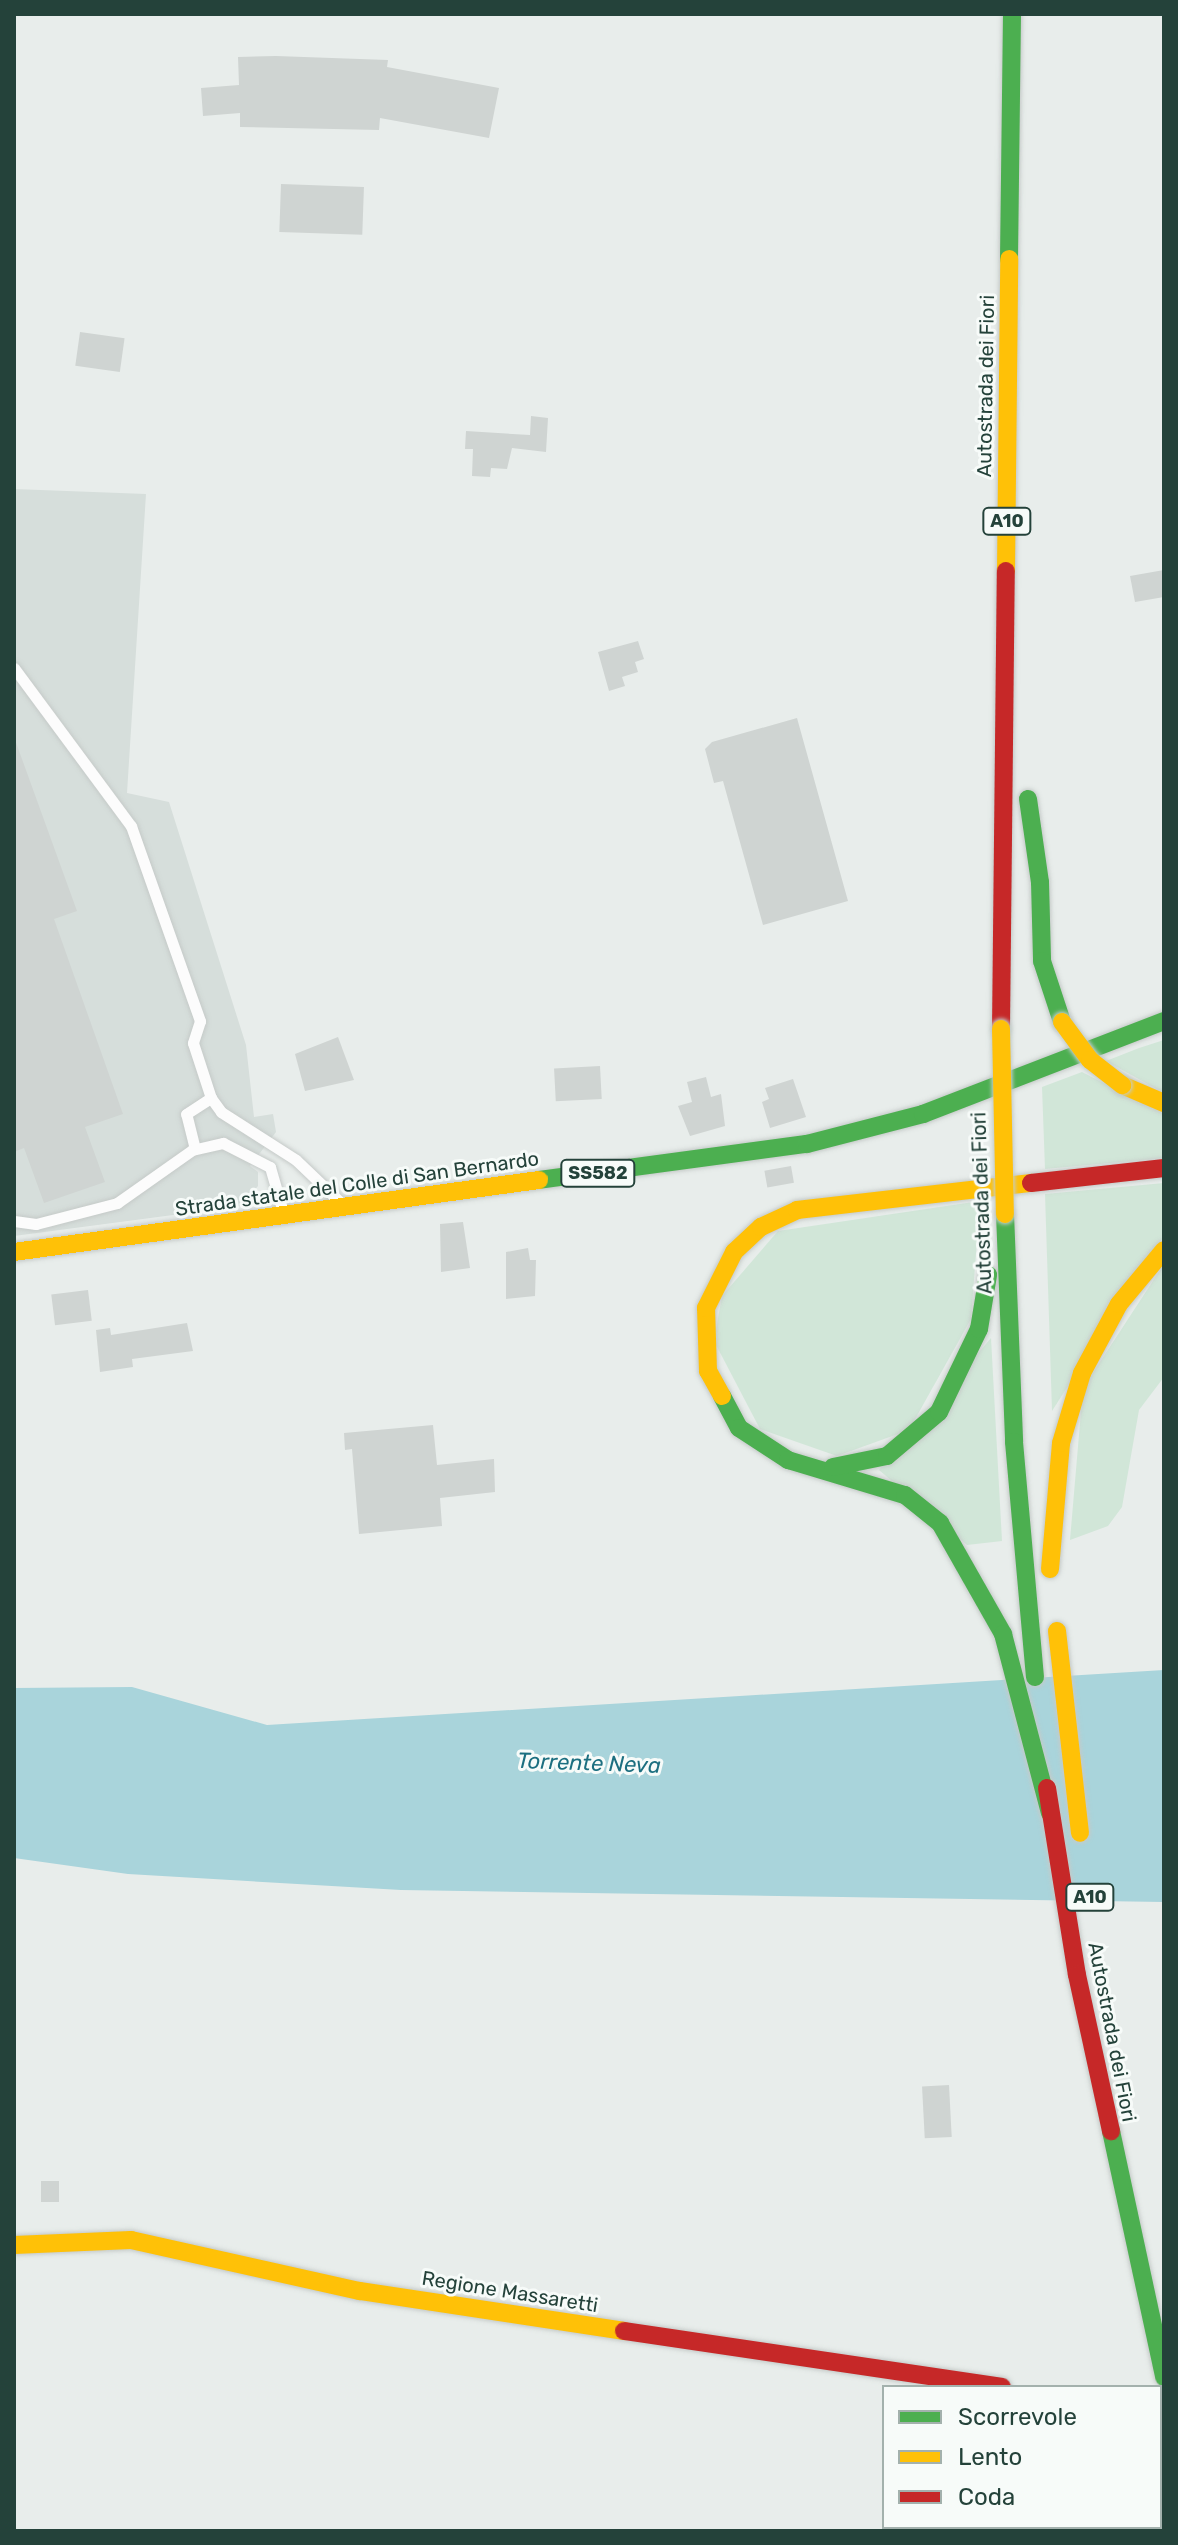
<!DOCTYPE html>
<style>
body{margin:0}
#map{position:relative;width:1178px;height:2545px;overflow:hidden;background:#e8edeb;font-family:Rubik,sans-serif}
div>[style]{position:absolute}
.built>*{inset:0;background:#d6dedb}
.green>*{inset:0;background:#d1e6d8}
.water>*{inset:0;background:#a9d4db}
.building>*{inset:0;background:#cfd4d2;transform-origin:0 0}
.secondary-tunnel>*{height:32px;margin-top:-16px;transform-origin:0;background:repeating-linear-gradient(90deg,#c1cbc8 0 32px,transparent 0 48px)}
.roads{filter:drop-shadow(0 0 2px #c5cac8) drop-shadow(0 0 2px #c5cac8)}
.lane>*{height:11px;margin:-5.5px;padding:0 5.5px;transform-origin:5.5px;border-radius:5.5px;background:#fcfcfc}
.street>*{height:22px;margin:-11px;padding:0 11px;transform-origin:11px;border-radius:11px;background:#fcfcfc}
.fast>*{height:18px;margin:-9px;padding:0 9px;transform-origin:9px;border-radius:9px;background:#4caf50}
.slow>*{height:18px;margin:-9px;padding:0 9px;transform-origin:9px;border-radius:9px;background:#ffc107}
.jam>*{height:18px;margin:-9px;padding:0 9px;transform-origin:9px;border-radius:9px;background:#c62828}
.bridges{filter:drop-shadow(0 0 2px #c3ccc9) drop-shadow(0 0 2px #c3ccc9)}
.slow-bridge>*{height:18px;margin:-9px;padding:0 9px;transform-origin:9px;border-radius:9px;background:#ffc107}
span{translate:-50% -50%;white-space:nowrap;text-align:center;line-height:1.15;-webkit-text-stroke:6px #f7fbf9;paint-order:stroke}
.shield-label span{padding:2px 6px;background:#f7fbf9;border:2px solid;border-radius:6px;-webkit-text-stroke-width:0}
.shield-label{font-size:18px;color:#24423a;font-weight:700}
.street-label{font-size:20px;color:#24423a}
.water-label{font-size:22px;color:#1c6f80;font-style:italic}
.frame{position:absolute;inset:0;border:16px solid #24423a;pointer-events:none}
.legend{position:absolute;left:882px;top:2385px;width:280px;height:144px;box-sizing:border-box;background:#f7fbf9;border:2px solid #a3b1ad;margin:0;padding:10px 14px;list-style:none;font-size:24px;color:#24423a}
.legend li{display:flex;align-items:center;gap:16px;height:40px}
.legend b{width:40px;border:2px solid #a3b1ad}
</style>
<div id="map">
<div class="built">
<i style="clip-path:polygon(14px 489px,146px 494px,127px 793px,169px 802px,246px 1045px,254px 1117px,273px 1114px,276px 1132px,250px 1166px,258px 1172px,258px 1186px,241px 1206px,14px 1236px)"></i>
</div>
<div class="green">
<i style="clip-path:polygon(1164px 1040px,1164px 1093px,1106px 1061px,1139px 1048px)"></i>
<i style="clip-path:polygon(1082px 1072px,1164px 1114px,1164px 1158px,1045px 1169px,1042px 1087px)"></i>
<i style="clip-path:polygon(1164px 1183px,1164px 1236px,1052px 1411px,1045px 1194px)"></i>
<i style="clip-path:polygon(980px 1201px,971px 1319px,909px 1430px,837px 1456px,760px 1429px,714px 1341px,722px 1296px,778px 1231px)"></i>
<i style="clip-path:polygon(1164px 1264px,1164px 1377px,1139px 1410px,1122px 1507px,1108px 1526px,1070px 1540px,1083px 1388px)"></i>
<i style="clip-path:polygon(991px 1338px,1002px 1541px,967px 1545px,879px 1470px)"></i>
</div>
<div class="water">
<i style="clip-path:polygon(1164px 1670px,1164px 1902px,401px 1890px,128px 1874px,14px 1858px,14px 1688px,132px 1687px,267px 1725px)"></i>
</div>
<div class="building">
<i style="clip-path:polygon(276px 56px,388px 60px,387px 67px,499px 88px,489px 138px,380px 118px,379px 130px,240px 127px,240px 113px,203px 116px,201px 88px,239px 85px,238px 57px)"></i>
<i style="left:281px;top:184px;width:83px;height:48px;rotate:2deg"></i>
<i style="left:80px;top:332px;width:45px;height:34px;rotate:8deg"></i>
<i style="clip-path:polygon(531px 416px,548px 418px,546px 452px,512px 448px,507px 469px,491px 468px,490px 477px,472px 476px,473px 449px,465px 449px,466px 431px,530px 435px)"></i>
<i style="clip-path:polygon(1164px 570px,1164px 597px,1135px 602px,1130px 576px)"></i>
<i style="clip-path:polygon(638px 641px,644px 659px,635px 662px,638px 672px,622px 677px,625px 686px,609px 691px,598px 652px)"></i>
<i style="clip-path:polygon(797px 718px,848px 901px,763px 925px,723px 781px,714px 783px,705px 749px,712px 742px)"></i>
<i style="clip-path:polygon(14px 737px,77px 911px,54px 919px,123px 1114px,85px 1127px,105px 1182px,44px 1203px,24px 1148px,14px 1152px)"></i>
<i style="clip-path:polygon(338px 1037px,354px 1080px,305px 1091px,295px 1054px)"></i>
<i style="left:600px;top:1066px;width:33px;height:46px;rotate:87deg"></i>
<i style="clip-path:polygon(706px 1077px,711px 1097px,721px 1094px,725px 1126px,690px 1136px,678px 1106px,692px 1102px,687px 1082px)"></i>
<i style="clip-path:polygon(793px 1079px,806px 1117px,770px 1128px,762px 1102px,769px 1099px,765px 1088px)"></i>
<i style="left:791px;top:1166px;width:17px;height:27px;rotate:80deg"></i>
<i style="clip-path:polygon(463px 1222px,470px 1268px,441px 1272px,440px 1224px)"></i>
<i style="clip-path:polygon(528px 1248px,530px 1260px,536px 1260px,535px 1296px,506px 1299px,506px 1252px)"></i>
<i style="left:88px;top:1290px;width:31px;height:37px;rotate:83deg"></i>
<i style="clip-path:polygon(187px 1323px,193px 1351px,132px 1359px,133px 1367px,100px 1372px,96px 1330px,110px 1328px,111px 1335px)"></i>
<i style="clip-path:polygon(433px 1425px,437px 1465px,494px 1459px,495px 1492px,440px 1498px,442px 1526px,359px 1534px,352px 1449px,345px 1450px,344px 1433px)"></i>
<i style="left:949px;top:2085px;width:52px;height:27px;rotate:87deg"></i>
<i style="left:41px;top:2181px;width:18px;height:21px"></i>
</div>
<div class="secondary-tunnel">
<i style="left:1160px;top:2408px;width:4px;rotate:14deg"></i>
</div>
<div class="roads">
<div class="lane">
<i style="left:14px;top:668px;width:197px;rotate:53.5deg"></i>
<i style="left:131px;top:826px;width:207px;rotate:70.5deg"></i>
<i style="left:200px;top:1021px;width:23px;rotate:108deg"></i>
<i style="left:193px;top:1043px;width:58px;rotate:71.9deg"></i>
<i style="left:211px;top:1098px;width:17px;rotate:54deg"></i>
<i style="left:221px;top:1112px;width:89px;rotate:32.6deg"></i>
<i style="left:296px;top:1160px;width:59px;rotate:43.6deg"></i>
<i style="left:195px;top:1149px;width:36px;rotate:-104deg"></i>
<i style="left:186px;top:1114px;width:30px;rotate:-33deg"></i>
<i style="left:14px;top:1221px;width:22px;rotate:8deg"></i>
<i style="left:36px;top:1224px;width:84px;rotate:-14.5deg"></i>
<i style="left:117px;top:1203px;width:92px;rotate:-35.2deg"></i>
<i style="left:192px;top:1150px;width:32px;rotate:-13deg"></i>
<i style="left:223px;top:1143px;width:53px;rotate:27.1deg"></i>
<i style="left:270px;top:1167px;width:47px;rotate:73.9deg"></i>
</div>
<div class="street">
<i style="left:938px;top:2531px;width:4px;rotate:-76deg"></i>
</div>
<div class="fast">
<i style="left:1009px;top:259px;width:245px;rotate:-89.3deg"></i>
<i style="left:1028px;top:799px;width:84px;rotate:81.8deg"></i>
<i style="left:1040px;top:882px;width:79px;rotate:88.5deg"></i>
<i style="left:1042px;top:961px;width:64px;rotate:71.8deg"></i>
<i style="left:539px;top:1180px;width:270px;rotate:-7.7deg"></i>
<i style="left:807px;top:1144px;width:120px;rotate:-14.5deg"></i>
<i style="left:923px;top:1114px;width:258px;rotate:-21.1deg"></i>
<i style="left:1005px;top:1214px;width:228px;rotate:87.7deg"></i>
<i style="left:1014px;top:1442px;width:236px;rotate:84.9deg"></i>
<i style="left:722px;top:1396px;width:36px;rotate:62deg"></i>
<i style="left:739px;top:1428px;width:59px;rotate:33.1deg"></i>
<i style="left:788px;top:1460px;width:122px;rotate:16.7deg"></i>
<i style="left:905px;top:1495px;width:45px;rotate:38.7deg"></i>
<i style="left:940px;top:1523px;width:128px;rotate:60.4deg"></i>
<i style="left:1003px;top:1634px;width:185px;rotate:75.3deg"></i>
<i style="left:833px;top:1467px;width:55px;rotate:-11.5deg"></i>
<i style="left:887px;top:1456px;width:68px;rotate:-40.2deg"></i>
<i style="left:939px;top:1412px;width:92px;rotate:-64.3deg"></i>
<i style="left:979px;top:1329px;width:55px;rotate:-80.5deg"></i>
<i style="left:1111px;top:2131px;width:252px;rotate:77.8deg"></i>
</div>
<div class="slow">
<i style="left:1006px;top:571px;width:312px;rotate:-89.4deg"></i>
<i style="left:1122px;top:1085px;width:46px;rotate:23.2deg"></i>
<i style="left:14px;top:1252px;width:530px;rotate:-7.81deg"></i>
<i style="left:722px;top:1396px;width:29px;rotate:-119deg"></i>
<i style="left:708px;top:1371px;width:63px;rotate:-91.8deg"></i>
<i style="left:706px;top:1308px;width:63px;rotate:-63.4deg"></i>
<i style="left:734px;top:1252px;width:37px;rotate:-43deg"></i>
<i style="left:761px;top:1227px;width:40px;rotate:-25deg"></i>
<i style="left:797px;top:1210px;width:236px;rotate:-6.6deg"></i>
<i style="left:1050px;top:1569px;width:126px;rotate:-85deg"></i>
<i style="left:1061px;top:1443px;width:73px;rotate:-73.3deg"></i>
<i style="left:1082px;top:1373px;width:78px;rotate:-61.8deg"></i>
<i style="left:1119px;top:1304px;width:70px;rotate:-50.2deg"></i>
<i style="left:1057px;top:1631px;width:203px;rotate:83.5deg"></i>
<i style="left:14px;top:2245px;width:117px;rotate:-2.4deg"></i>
<i style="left:131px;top:2240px;width:235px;rotate:12.6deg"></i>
<i style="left:360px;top:2291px;width:267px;rotate:8.6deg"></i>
</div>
<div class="jam">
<i style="left:1001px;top:1029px;width:458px;rotate:-89.4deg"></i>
<i style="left:1031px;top:1183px;width:134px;rotate:-6.4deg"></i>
<i style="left:1047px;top:1788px;width:189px;rotate:80.9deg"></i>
<i style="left:1077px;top:1975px;width:160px;rotate:77.7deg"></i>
<i style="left:624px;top:2331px;width:382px;rotate:8.4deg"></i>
</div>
</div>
<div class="bridges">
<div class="slow-bridge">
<i style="left:1062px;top:1022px;width:47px;rotate:53.6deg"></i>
<i style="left:1090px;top:1060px;width:41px;rotate:38deg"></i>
<i style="left:1001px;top:1029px;width:185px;rotate:88.8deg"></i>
</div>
</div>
<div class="shield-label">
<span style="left:1007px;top:521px">A10</span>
<span style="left:598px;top:1173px">SS582</span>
<span style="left:1090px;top:1897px">A10</span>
</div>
<div class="street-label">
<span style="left:986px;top:386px;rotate:-89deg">Autostrada dei Fiori</span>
<span style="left:357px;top:1184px;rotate:-8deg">Strada statale del Colle di San Bernardo</span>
<span style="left:982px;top:1203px;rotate:-92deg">Autostrada dei Fiori</span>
<span style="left:1112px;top:2032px;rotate:79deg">Autostrada dei Fiori</span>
<span style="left:510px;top:2292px;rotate:9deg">Regione Massaretti</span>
</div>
<div class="water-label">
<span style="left:589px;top:1763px;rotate:2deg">Torrente Neva</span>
</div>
<div class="frame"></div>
<ul class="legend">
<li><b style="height:10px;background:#4caf50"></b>Scorrevole</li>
<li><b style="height:10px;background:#ffc107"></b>Lento</li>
<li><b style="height:10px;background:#c62828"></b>Coda</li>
</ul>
</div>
